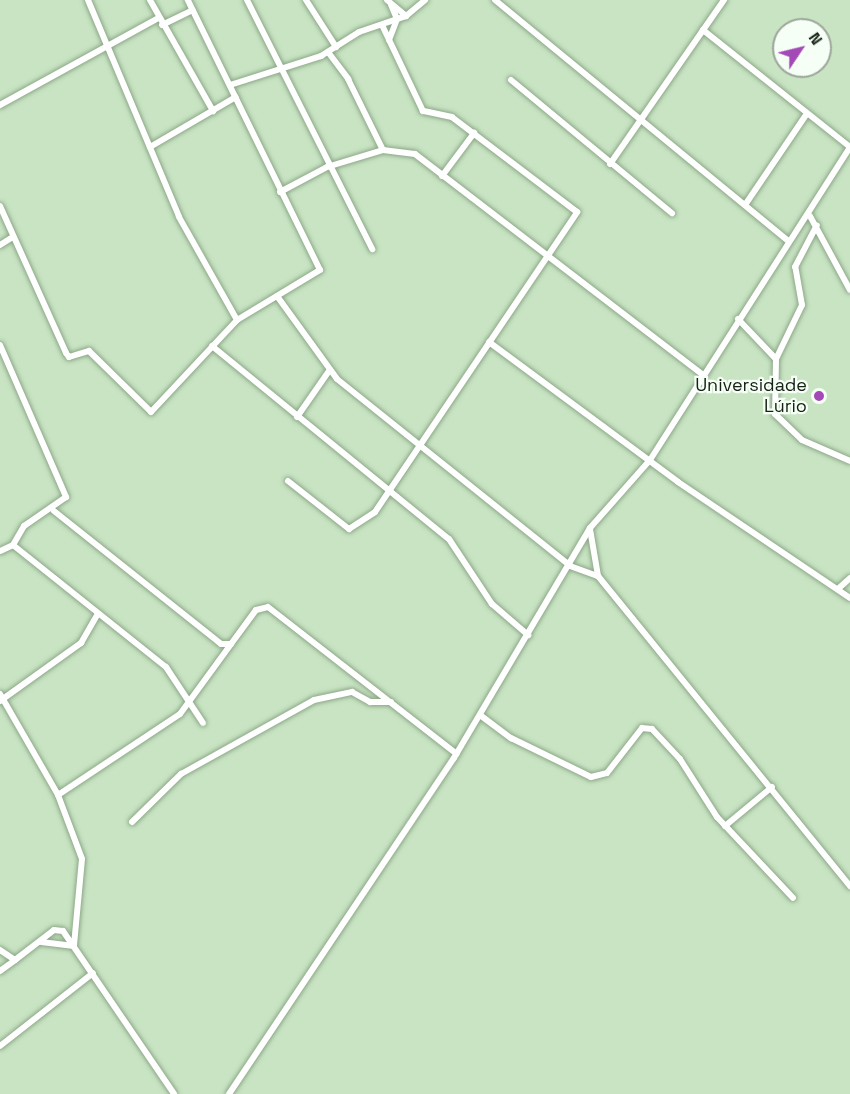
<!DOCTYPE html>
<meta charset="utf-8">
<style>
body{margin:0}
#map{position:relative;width:850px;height:1094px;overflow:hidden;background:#c8e4c3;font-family:"Space Grotesk",sans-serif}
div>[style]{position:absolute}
.roads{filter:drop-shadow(0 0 2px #8da888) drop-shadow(0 0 2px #8da888)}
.minor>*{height:6px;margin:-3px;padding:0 3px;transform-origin:3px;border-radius:3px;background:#fff}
.dots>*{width:16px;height:16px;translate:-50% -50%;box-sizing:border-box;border:3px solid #f6fff5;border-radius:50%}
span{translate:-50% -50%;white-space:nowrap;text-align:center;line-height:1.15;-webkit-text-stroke:4.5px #f6fff5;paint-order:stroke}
.poi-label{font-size:18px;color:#172115}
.right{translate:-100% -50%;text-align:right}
.north{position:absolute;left:772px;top:18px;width:60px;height:60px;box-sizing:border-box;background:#f6fff5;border:2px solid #9da69b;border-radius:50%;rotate:55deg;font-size:16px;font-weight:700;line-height:24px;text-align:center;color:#172115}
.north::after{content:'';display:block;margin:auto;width:21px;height:27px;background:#a34ab6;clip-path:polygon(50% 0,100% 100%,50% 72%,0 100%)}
</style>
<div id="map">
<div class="roads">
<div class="minor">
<i style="left:88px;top:0;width:235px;rotate:67.2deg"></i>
<i style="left:179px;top:217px;width:118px;rotate:60.6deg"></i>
<i style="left:150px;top:0;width:128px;rotate:60.4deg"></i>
<i style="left:247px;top:0;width:279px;rotate:63.3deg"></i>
<i style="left:306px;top:0;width:56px;rotate:57.4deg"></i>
<i style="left:387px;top:0;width:25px;rotate:40deg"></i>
<i style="left:495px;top:0;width:379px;rotate:39.4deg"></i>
<i style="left:162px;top:25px;width:34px;rotate:-26deg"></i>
<i style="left:389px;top:40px;width:22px;rotate:-69deg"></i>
<i style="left:397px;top:19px;width:15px;rotate:-113deg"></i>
<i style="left:328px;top:52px;width:34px;rotate:53deg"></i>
<i style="left:348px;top:79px;width:79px;rotate:63.8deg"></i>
<i style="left:383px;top:150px;width:32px;rotate:7deg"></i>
<i style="left:415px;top:154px;width:363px;rotate:37.5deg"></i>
<i style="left:511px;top:80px;width:209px;rotate:39.6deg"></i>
<i style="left:230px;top:85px;width:96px;rotate:-17.7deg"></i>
<i style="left:321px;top:56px;width:45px;rotate:-32.3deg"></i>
<i style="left:359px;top:32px;width:50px;rotate:-18.8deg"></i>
<i style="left:406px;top:16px;width:25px;rotate:-40deg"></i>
<i style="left:0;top:105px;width:180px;rotate:-28.8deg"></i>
<i style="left:150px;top:147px;width:99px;rotate:-30.2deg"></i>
<i style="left:610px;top:164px;width:200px;rotate:-55.2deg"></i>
<i style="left:442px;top:176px;width:54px;rotate:-53.3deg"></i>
<i style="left:280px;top:192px;width:53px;rotate:-28deg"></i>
<i style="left:327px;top:167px;width:59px;rotate:-16.9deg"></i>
<i style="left:745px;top:205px;width:109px;rotate:-55.9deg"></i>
<i style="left:0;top:206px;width:161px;rotate:65.8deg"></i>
<i style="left:66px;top:353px;width:5px;rotate:53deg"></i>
<i style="left:69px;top:357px;width:21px;rotate:-17deg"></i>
<i style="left:89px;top:351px;width:87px;rotate:44.5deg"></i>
<i style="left:151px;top:412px;width:126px;rotate:-46.9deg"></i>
<i style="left:237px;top:320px;width:97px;rotate:-31.1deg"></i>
<i style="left:320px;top:270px;width:301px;rotate:-116.1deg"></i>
<i style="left:810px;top:216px;width:84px;rotate:61.6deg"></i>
<i style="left:0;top:245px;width:15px;rotate:-32deg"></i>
<i style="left:277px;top:296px;width:102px;rotate:54.1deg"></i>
<i style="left:337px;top:379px;width:299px;rotate:38.7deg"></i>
<i style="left:570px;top:566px;width:30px;rotate:20deg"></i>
<i style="left:738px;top:319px;width:55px;rotate:46.5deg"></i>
<i style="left:776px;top:359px;width:55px;rotate:91deg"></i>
<i style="left:775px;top:414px;width:37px;rotate:44deg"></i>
<i style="left:802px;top:440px;width:52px;rotate:23.6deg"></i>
<i style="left:489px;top:342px;width:235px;rotate:36.5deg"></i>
<i style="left:678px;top:482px;width:207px;rotate:34deg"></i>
<i style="left:0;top:345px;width:166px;rotate:66.5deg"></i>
<i style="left:66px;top:497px;width:51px;rotate:145.4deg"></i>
<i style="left:24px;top:526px;width:22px;rotate:120deg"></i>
<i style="left:13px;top:545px;width:14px;rotate:155deg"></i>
<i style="left:212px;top:346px;width:306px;rotate:39.2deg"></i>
<i style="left:449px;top:539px;width:78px;rotate:56.5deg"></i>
<i style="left:492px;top:604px;width:48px;rotate:40.7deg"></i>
<i style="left:776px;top:359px;width:60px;rotate:-64.3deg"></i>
<i style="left:802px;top:305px;width:39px;rotate:-100deg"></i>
<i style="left:795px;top:267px;width:47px;rotate:-62.4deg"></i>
<i style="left:297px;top:417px;width:56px;rotate:-55.2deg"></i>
<i style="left:288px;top:481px;width:78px;rotate:38.2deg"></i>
<i style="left:349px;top:529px;width:31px;rotate:-33deg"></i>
<i style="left:375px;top:512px;width:362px;rotate:-56deg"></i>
<i style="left:577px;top:212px;width:157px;rotate:-142.8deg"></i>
<i style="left:452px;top:117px;width:30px;rotate:-168deg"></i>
<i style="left:423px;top:111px;width:95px;rotate:-115.5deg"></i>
<i style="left:54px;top:511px;width:213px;rotate:38.5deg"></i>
<i style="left:221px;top:644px;width:10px"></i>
<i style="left:231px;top:644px;width:42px;rotate:-53.7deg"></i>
<i style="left:256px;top:610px;width:12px;rotate:-14deg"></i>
<i style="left:268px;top:607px;width:239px;rotate:37.9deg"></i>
<i style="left:590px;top:529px;width:48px;rotate:80.3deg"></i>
<i style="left:598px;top:576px;width:400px;rotate:50.9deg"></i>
<i style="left:13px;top:545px;width:196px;rotate:38.6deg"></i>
<i style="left:166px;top:667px;width:67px;rotate:56.5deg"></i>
<i style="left:839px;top:588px;width:15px;rotate:-42deg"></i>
<i style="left:0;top:694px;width:116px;rotate:60.1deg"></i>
<i style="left:58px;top:795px;width:68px;rotate:69.4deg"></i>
<i style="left:82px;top:859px;width:87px;rotate:95.3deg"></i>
<i style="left:74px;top:946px;width:33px;rotate:-173deg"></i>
<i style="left:0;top:701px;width:100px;rotate:-35.6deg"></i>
<i style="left:81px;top:643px;width:34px;rotate:-60deg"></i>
<i style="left:480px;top:715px;width:39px;rotate:37deg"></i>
<i style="left:511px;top:738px;width:89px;rotate:26deg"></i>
<i style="left:591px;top:777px;width:16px;rotate:-14deg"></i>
<i style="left:607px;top:773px;width:57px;rotate:-52.1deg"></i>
<i style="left:642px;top:728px;width:10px;rotate:6deg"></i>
<i style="left:652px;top:729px;width:41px;rotate:47deg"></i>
<i style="left:680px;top:759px;width:69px;rotate:57.5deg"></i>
<i style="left:717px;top:817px;width:111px;rotate:46.8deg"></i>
<i style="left:58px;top:795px;width:146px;rotate:-33.6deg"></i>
<i style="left:180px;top:714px;width:87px;rotate:-53.9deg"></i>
<i style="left:132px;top:822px;width:69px;rotate:-44.4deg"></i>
<i style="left:181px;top:774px;width:152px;rotate:-29.1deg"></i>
<i style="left:314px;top:700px;width:39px;rotate:-12deg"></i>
<i style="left:352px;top:692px;width:21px;rotate:29deg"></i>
<i style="left:370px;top:702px;width:21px"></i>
<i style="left:725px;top:826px;width:61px;rotate:-39.7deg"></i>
<i style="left:0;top:950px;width:18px;rotate:34deg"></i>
<i style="left:15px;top:960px;width:49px;rotate:-37.6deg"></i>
<i style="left:54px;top:930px;width:9px;rotate:6deg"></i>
<i style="left:63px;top:931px;width:197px;rotate:55.7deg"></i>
<i style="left:0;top:971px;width:19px;rotate:-36deg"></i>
<i style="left:0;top:1046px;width:118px;rotate:-38.1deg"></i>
<i style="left:229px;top:1094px;width:404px;rotate:-56.2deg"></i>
<i style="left:454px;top:758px;width:267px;rotate:-59.4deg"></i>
<i style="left:590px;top:528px;width:91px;rotate:-48.6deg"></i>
<i style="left:650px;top:460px;width:371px;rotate:-57.4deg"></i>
<i style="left:850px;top:147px;width:188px;rotate:-141.5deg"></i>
</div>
</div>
<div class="dots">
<i style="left:819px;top:396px;background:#a34ab6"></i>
</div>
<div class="poi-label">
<span class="right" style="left:807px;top:396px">Universidade<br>Lúrio</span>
</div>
<div class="north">N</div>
</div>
